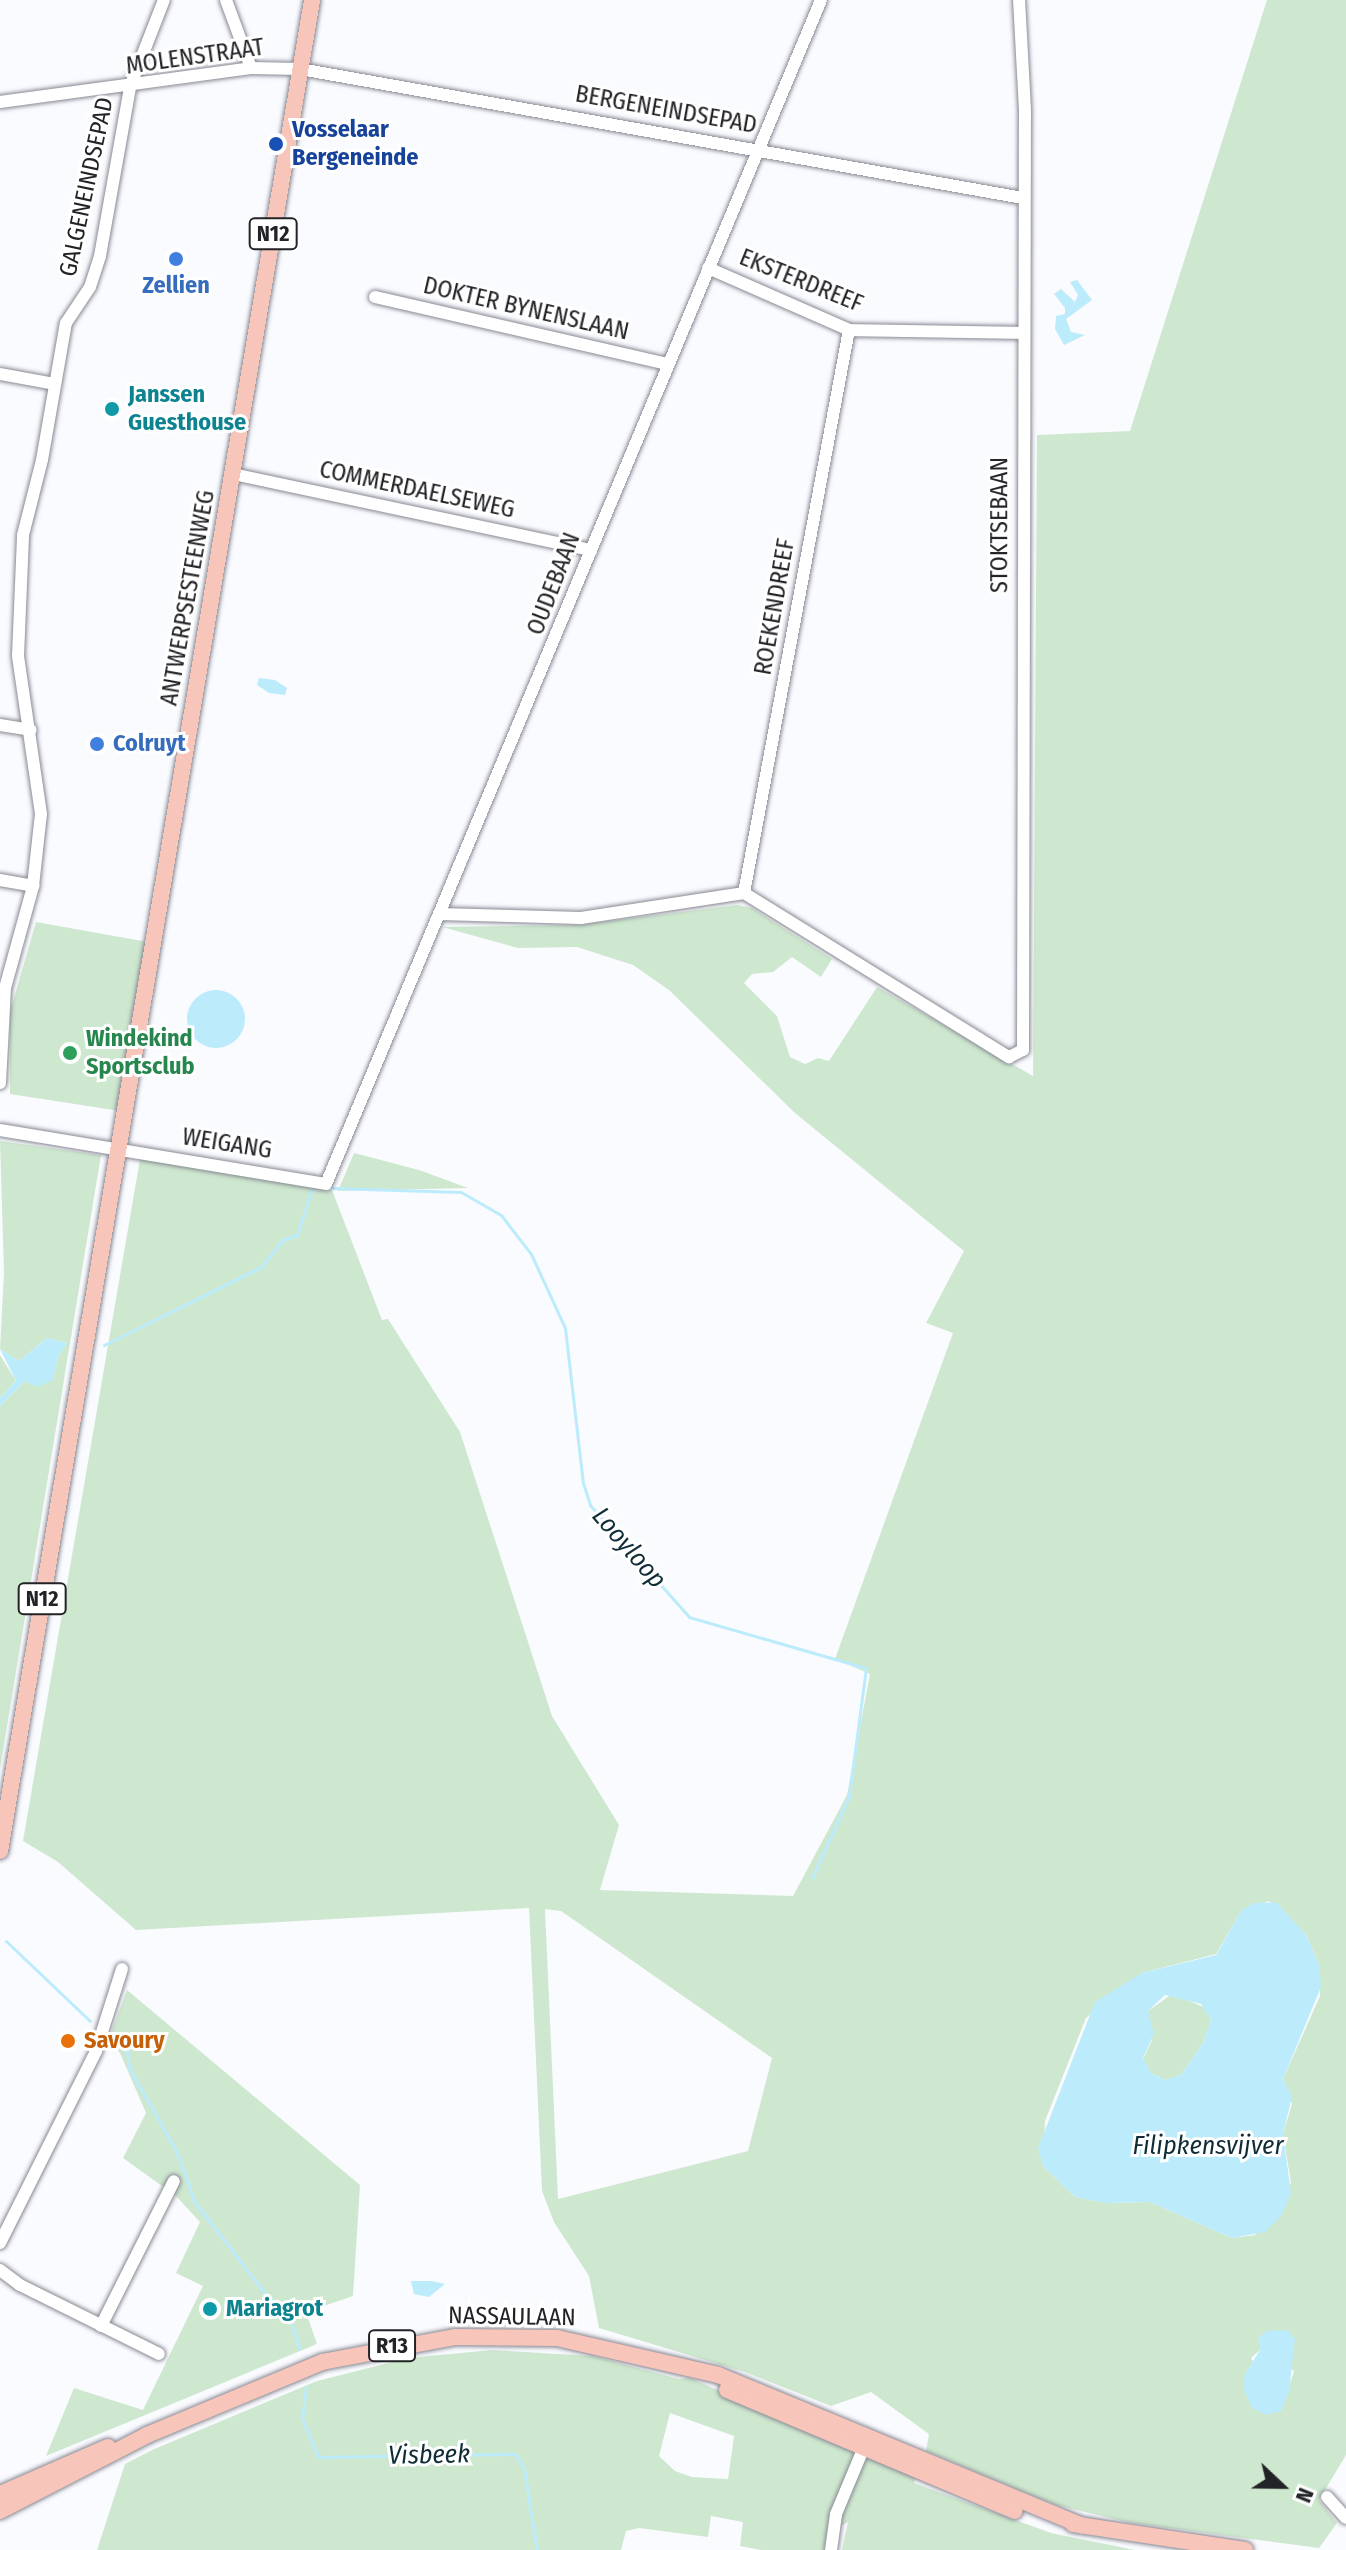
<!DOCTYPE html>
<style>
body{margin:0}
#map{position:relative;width:1346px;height:2550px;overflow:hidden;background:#fafbff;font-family:"Fira Sans Condensed",sans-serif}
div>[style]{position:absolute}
.green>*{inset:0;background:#cee8cf}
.water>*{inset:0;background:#bcebfc}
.round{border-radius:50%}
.stream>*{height:3px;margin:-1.5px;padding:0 1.5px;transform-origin:1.5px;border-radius:1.5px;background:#bcebfc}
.roads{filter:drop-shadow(0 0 2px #888993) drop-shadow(0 0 2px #888993)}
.minor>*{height:12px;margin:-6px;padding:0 6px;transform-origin:6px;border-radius:6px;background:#fff}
.major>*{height:16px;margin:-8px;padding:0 8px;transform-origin:8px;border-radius:8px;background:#f8c5bb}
.dots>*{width:22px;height:22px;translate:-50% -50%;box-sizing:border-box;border:4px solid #fff;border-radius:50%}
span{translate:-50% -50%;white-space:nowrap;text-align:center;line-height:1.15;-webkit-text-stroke:6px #fff;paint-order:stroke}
.shield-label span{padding:2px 6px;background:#fff;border:2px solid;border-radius:6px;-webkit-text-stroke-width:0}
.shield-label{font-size:22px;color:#222326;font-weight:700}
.street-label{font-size:24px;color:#222326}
.transit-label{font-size:24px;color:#164399;font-weight:700}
.left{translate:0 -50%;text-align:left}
.shop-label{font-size:24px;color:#366cbe;font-weight:700}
.culture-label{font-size:24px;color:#0d838f;font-weight:700}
.leisure-label{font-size:24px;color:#27864d;font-weight:700}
.food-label{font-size:24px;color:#c56008;font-weight:700}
.water-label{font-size:26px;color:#102d37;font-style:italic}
.north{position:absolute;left:1242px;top:2446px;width:80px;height:80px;-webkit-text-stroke:6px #fff;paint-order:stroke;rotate:112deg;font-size:22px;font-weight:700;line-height:32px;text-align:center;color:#222326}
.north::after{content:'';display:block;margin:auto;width:28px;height:36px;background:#222326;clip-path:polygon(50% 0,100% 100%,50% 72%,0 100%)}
</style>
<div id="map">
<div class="green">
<i style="clip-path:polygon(evenodd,1267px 0,1346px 0,1346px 2455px,1319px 2500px,1337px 2523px,1319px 2548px,1131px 2523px,1056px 2505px,926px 2451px,929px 2434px,871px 2392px,831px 2406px,745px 2372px,599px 2328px,589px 2276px,554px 2222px,542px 2191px,529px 1908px,136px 1930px,58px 1862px,23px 1841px,140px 1159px,332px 1190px,382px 1320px,388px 1319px,460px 1432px,552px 1716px,619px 1825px,600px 1890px,793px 1896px,847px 1795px,870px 1674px,835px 1659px,953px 1333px,926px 1323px,964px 1251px,795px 1113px,669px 990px,633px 965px,577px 947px,518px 948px,442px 927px,578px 925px,737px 905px,752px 908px,832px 959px,821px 977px,792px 957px,773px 972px,752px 974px,744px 983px,777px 1016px,790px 1057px,805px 1064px,818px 1058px,829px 1061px,877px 987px,1033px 1076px,1037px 435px,1130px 431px,1267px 0,1269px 1901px,1306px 1935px,1319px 1964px,1320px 1996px,1283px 2079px,1292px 2104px,1283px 2134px,1291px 2183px,1255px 2235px,1232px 2238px,1150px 2202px,1106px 2203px,1075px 2197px,1043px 2166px,1045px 2121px,1086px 2018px,1142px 1973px,1216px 1954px,1241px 1911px,1269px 1901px,1267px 0,545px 1909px,561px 1911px,772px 2058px,748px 2151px,558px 2199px,545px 1909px,1267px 0,1260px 2350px,1294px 2371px,1281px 2411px,1251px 2358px,1260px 2350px)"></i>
<i style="clip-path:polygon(36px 922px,148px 942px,120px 1111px,10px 1094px,10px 1012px)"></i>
<i style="clip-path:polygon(0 1141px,101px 1155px,0 1769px,0 1406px,25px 1381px,53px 1380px,58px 1357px,67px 1343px,47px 1338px,19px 1361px,0 1349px,4px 1273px)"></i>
<i style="clip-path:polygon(354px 1153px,419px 1170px,468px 1188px,338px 1191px)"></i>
<i style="clip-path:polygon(0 1355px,16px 1381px,0 1398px)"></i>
<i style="clip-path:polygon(127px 1990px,360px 2185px,353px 2296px,306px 2312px,317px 2344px,46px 2456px,74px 2388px,143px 2410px,203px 2286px,176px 2273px,200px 2222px,176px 2196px,123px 2158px,146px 2113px,120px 2053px,108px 2041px)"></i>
<i style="clip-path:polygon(1172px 1994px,1206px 2008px,1211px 2020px,1203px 2043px,1181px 2075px,1165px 2080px,1151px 2073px,1143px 2059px,1152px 2040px,1148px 2011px)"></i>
<i style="clip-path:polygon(evenodd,492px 2350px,592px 2356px,679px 2379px,690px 2378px,916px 2476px,914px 2483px,1051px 2533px,1135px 2550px,842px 2550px,848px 2522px,829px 2533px,826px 2550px,761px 2550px,740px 2546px,743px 2522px,711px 2516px,708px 2537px,639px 2528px,626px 2531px,621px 2550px,97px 2550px,125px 2464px,152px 2450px,317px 2381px,408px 2358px,492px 2350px,670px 2413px,734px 2436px,728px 2479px,692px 2477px,675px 2471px,659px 2456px,670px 2413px)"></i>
</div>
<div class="water">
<i style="clip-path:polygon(1077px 280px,1092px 300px,1066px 319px,1071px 332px,1085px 335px,1064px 345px,1055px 329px,1056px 316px,1065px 314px,1065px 308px,1054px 294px,1061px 289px,1075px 302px,1078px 295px,1070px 282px)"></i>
<i style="clip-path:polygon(259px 678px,275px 680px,287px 688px,285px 695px,269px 693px,257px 685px)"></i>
<i class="round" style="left:187px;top:990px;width:58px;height:58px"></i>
<i style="clip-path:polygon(47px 1338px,67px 1343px,58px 1357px,53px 1380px,37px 1387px,25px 1381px,0 1406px,0 1398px,16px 1381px,0 1349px,19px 1361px)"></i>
<i style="clip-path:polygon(evenodd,1276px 1902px,1306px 1935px,1319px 1964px,1321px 1987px,1283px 2079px,1292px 2097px,1283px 2134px,1291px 2193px,1281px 2216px,1265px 2232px,1232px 2238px,1150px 2202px,1106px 2203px,1075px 2197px,1043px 2166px,1038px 2148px,1095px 2002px,1142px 1973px,1216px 1955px,1241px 1911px,1253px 1903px,1276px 1902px,1165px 1995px,1201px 2004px,1211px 2020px,1203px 2043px,1181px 2075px,1165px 2080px,1151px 2073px,1143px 2058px,1154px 2034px,1148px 2011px,1165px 1995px)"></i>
<i style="clip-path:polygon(411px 2281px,432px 2281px,445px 2284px,429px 2297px,414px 2294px)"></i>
<i style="clip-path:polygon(1287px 2330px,1295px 2339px,1289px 2391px,1281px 2411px,1266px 2415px,1252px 2408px,1243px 2388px,1245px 2374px,1260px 2350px,1258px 2338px,1267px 2331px)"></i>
</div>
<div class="stream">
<i style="left:332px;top:1188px;width:129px;rotate:1.8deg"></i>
<i style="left:461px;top:1192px;width:46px;rotate:29.9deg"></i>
<i style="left:501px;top:1215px;width:49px;rotate:52.4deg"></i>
<i style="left:531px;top:1254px;width:81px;rotate:65.3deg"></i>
<i style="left:565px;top:1328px;width:156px;rotate:83.4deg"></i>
<i style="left:583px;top:1483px;width:23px;rotate:72deg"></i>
<i style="left:590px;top:1505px;width:149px;rotate:48.5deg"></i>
<i style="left:689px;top:1617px;width:184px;rotate:16.1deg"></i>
<i style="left:866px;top:1668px;width:129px;rotate:97.6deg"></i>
<i style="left:849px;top:1796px;width:90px;rotate:114.3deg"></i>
<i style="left:104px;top:1345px;width:175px;rotate:-26.4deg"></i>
<i style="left:261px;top:1267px;width:35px;rotate:-51deg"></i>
<i style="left:283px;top:1240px;width:15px;rotate:-20deg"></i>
<i style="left:297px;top:1235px;width:52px;rotate:-71.9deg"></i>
<i style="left:6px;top:1941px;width:116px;rotate:43.6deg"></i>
<i style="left:126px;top:2043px;width:25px;rotate:83deg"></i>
<i style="left:129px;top:2068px;width:97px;rotate:60.3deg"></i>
<i style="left:177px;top:2152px;width:52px;rotate:70.9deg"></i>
<i style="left:194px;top:2201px;width:120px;rotate:52.5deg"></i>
<i style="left:267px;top:2296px;width:25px;rotate:37deg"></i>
<i style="left:287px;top:2311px;width:40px;rotate:71.1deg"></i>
<i style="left:306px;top:2387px;width:31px;rotate:97deg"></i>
<i style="left:302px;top:2418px;width:42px;rotate:67.7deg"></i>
<i style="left:318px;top:2457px;width:197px;rotate:-0.9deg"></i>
<i style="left:515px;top:2454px;width:17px;rotate:59deg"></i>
<i style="left:524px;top:2469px;width:82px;rotate:80.9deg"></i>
</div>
<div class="roads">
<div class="minor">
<i style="left:226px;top:0;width:72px;rotate:69.8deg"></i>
<i style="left:0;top:102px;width:253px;rotate:-7.7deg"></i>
<i style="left:251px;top:68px;width:49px;rotate:1.2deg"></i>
<i style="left:300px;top:69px;width:734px;rotate:10.12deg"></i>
<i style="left:708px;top:268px;width:154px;rotate:23.7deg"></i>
<i style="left:849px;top:330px;width:173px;rotate:1deg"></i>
<i style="left:375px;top:297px;width:300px;rotate:12.9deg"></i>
<i style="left:0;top:374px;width:56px;rotate:10.3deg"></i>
<i style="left:233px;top:474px;width:366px;rotate:12deg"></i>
<i style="left:0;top:725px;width:31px;rotate:9deg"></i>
<i style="left:0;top:880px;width:34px;rotate:10deg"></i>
<i style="left:744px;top:893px;width:312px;rotate:31.8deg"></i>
<i style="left:1009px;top:1057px;width:16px;rotate:-27deg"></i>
<i style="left:1023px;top:1050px;width:940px;rotate:-89.88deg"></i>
<i style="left:1025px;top:110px;width:110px;rotate:-93.1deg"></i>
<i style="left:744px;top:893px;width:573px;rotate:-79.44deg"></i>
<i style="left:440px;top:914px;width:141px;rotate:1.6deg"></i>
<i style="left:581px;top:918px;width:165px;rotate:-8.7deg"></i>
<i style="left:0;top:1083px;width:95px;rotate:-87deg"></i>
<i style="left:5px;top:988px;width:106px;rotate:-74.6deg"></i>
<i style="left:33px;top:886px;width:72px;rotate:-83.7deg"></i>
<i style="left:41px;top:814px;width:160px;rotate:-98.3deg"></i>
<i style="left:18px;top:656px;width:121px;rotate:-87.6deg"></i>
<i style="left:23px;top:535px;width:77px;rotate:-75.8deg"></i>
<i style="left:42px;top:460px;width:139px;rotate:-80.1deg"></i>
<i style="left:66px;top:323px;width:43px;rotate:-56.3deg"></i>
<i style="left:90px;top:287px;width:33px;rotate:-72deg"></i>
<i style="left:100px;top:256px;width:172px;rotate:-79.9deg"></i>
<i style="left:130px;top:87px;width:93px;rotate:-68.7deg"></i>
<i style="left:0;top:1130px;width:330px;rotate:9.4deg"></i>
<i style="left:326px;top:1184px;width:1283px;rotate:-67.31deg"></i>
<i style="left:0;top:2243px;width:215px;rotate:-63.4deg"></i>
<i style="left:96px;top:2051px;width:86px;rotate:-72.4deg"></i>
<i style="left:0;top:2270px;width:25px;rotate:37deg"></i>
<i style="left:20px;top:2285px;width:155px;rotate:26.4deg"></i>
<i style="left:101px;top:2326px;width:162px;rotate:-63.3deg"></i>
<i style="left:1327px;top:2497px;width:28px;rotate:48deg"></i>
<i style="left:831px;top:2550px;width:36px;rotate:-82deg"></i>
<i style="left:836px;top:2514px;width:80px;rotate:-67.3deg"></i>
</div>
<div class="major">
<i style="left:0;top:1851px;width:1877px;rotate:-80.43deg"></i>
<i style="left:727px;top:2390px;width:312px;rotate:22.8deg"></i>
<i style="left:0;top:2494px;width:118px;rotate:-23.5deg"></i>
<i style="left:0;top:2511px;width:165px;rotate:-27.3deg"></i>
<i style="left:147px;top:2435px;width:190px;rotate:-22.6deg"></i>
<i style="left:322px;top:2362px;width:136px;rotate:-10.6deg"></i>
<i style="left:456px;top:2337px;width:101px;rotate:0.6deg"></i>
<i style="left:557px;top:2338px;width:165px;rotate:12.9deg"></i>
<i style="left:718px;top:2375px;width:393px;rotate:22.5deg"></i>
<i style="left:1073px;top:2524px;width:174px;rotate:8.6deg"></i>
</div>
</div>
<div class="dots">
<i style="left:276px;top:144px;background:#1a4fb4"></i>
<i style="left:176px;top:259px;background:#3f7fe0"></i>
<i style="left:112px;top:409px;background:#0f9aa8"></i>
<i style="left:97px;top:744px;background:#3f7fe0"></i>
<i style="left:70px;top:1053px;background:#2e9e5b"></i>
<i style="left:68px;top:2041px;background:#e8710a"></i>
<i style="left:210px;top:2309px;background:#0f9aa8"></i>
</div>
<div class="shield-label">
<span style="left:273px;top:234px">N12</span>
<span style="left:42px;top:1599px">N12</span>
<span style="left:392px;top:2346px">R13</span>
</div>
<div class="street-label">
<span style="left:195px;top:57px;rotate:-8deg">MOLENSTRAAT</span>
<span style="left:666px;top:110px;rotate:10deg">BERGENEINDSEPAD</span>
<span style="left:87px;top:187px;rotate:-78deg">GALGENEINDSEPAD</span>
<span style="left:801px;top:281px;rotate:22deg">EKSTERDREEF</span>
<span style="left:526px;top:309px;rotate:13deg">DOKTER BYNENSLAAN</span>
<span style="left:417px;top:490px;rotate:12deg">COMMERDAELSEWEG</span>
<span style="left:1000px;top:525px;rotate:-90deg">STOKTSEBAAN</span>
<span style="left:554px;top:584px;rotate:-69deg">OUDEBAAN</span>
<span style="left:188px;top:598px;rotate:-80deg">ANTWERPSESTEENWEG</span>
<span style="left:775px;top:607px;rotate:-80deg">ROEKENDREEF</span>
<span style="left:227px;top:1144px;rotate:9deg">WEIGANG</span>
<span style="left:512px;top:2317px;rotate:1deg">NASSAULAAN</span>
</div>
<div class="transit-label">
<span class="left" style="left:292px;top:144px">Vosselaar<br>Bergeneinde</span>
</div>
<div class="shop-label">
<span style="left:176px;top:286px">Zellien</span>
<span class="left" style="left:113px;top:744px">Colruyt</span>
</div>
<div class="culture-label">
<span class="left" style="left:128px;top:409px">Janssen<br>Guesthouse</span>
<span class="left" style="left:226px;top:2309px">Mariagrot</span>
</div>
<div class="leisure-label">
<span class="left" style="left:86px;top:1053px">Windekind<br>Sportsclub</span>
</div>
<div class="food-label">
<span class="left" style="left:84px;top:2041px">Savoury</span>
</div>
<div class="water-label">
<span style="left:629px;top:1548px;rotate:49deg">Looyloop</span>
<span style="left:1208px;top:2146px">Filipkensvijver</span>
<span style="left:429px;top:2455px;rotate:-1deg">Visbeek</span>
</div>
<div class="north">N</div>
</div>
